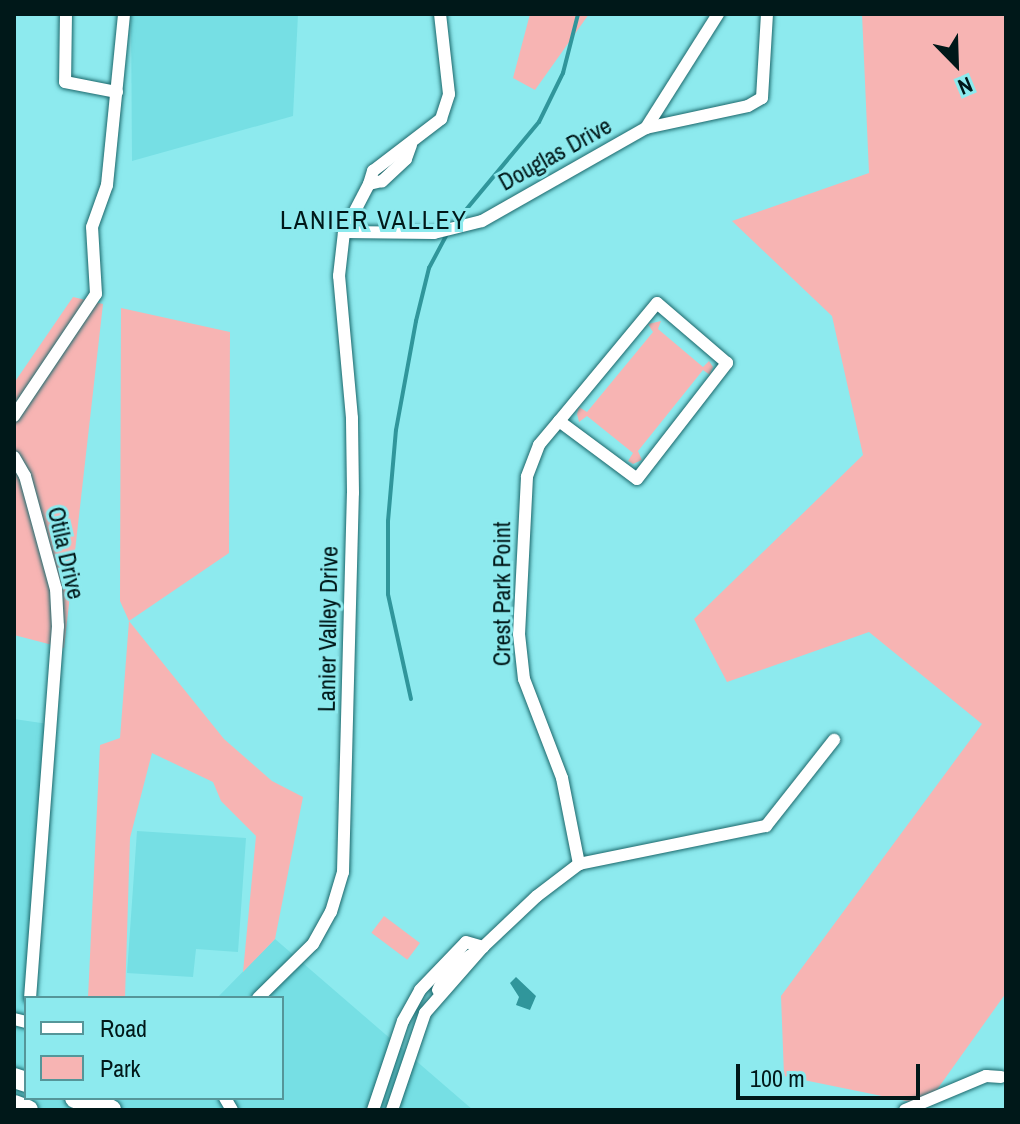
<!DOCTYPE html>
<style>
body{margin:0}
#map{position:relative;width:1020px;height:1124px;overflow:hidden;background:#8deaee;font-family:"Archivo Narrow",sans-serif}
div>[style]{position:absolute}
.built>*{inset:0;background:#76dfe4}
.green>*{inset:0;background:#f7b4b3;transform-origin:0 0}
.water>*{inset:0;background:#30969b}
.stream>*{height:4px;margin:-2px;padding:0 2px;transform-origin:2px;border-radius:2px;background:#30969b}
.roads{filter:drop-shadow(0 0 2px #1b676b) drop-shadow(0 0 2px #1b676b)}
.minor>*{height:12px;margin:-6px;padding:0 6px;transform-origin:6px;border-radius:6px;background:#fff}
.primary>*{height:20px;margin:-10px;padding:0 10px;transform-origin:10px;border-radius:10px;background:#fff}
span{translate:-50% -50%;white-space:nowrap;text-align:center;line-height:1.15;-webkit-text-stroke:6px #8deaee;paint-order:stroke}
.street-label{font-size:24px;color:#001819}
.neighbourhood-label{font-size:26px;color:#001819;letter-spacing:2px}
.frame{position:absolute;inset:0;border:16px solid #001819;pointer-events:none}
.legend{position:absolute;left:24px;top:996px;width:260px;height:104px;box-sizing:border-box;background:#8deaee;border:2px solid #559699;margin:0;padding:10px 14px;list-style:none;font-size:24px;color:#001819}
.legend li{display:flex;align-items:center;gap:16px;height:40px}
.legend b{width:40px;border:2px solid #559699}
.north{position:absolute;left:916px;top:24px;width:80px;height:80px;-webkit-text-stroke:6px #8deaee;paint-order:stroke;rotate:157deg;font-size:22px;font-weight:700;line-height:32px;text-align:center;color:#001819}
.north::after{content:'';display:block;margin:auto;width:28px;height:36px;background:#001819;clip-path:polygon(50% 0,100% 100%,50% 72%,0 100%)}
.scale{position:absolute;left:736px;top:1064px;width:184px;height:36px;box-sizing:border-box;border:4px solid #001819;border-top:0;padding-left:10px;font-size:24px;line-height:28px;white-space:nowrap;color:#001819;-webkit-text-stroke:6px #8deaee;paint-order:stroke}
</style>
<div id="map">
<div class="built">
<i style="clip-path:polygon(131px 14px,298px 14px,293px 116px,132px 161px)"></i>
<i style="clip-path:polygon(14px 719px,55px 725px,36px 998px,26px 998px,26px 1098px,282px 1098px,282px 998px,217px 998px,275px 939px,473px 1110px,14px 1110px)"></i>
<i style="clip-path:polygon(137px 831px,246px 838px,238px 952px,196px 949px,193px 977px,127px 973px)"></i>
</div>
<div class="green">
<i style="clip-path:polygon(530px 14px,589px 14px,535px 90px,513px 78px)"></i>
<i style="clip-path:polygon(862px 14px,1006px 14px,1006px 993px,926px 1105px,784px 1076px,781px 996px,982px 724px,869px 632px,727px 682px,694px 619px,863px 455px,832px 316px,732px 221px,869px 173px)"></i>
<i style="clip-path:polygon(73px 297px,103px 304px,64px 648px,14px 635px,14px 383px)"></i>
<i style="clip-path:polygon(121px 308px,230px 332px,229px 553px,129px 621px,224px 739px,272px 781px,303px 797px,275px 939px,243px 972px,256px 836px,221px 801px,213px 782px,152px 753px,130px 838px,125px 998px,88px 998px,100px 745px,120px 738px,129px 621px,120px 601px)"></i>
<i style="clip-path:polygon(661px 321px,658px 329px,703px 367px,709px 361px,713px 367px,710px 375px,703px 370px,638px 451px,642px 460px,633px 464px,628px 461px,633px 453px,587px 416px,579px 422px,577px 414px,579px 407px,587px 412px,653px 332px,648px 324px)"></i>
<i style="left:384px;top:916px;width:45px;height:21px;rotate:37deg"></i>
</div>
<div class="water">
<i style="clip-path:polygon(516px 977px,536px 996px,530px 1010px,516px 1005px,519px 997px,510px 983px)"></i>
</div>
<div class="stream">
<i style="left:455px;top:223px;width:131px;rotate:-50.3deg"></i>
<i style="left:539px;top:122px;width:55px;rotate:-63.9deg"></i>
<i style="left:563px;top:73px;width:61px;rotate:-75.7deg"></i>
<i style="left:411px;top:699px;width:107px;rotate:-102.4deg"></i>
<i style="left:388px;top:594px;width:73px;rotate:-90deg"></i>
<i style="left:388px;top:521px;width:91px;rotate:-85deg"></i>
<i style="left:396px;top:430px;width:111px;rotate:-79.6deg"></i>
<i style="left:416px;top:321px;width:55px;rotate:-76.2deg"></i>
<i style="left:429px;top:268px;width:40px;rotate:-62deg"></i>
</div>
<div class="roads">
<div class="minor">
<i style="left:66px;top:14px;width:68px;rotate:90.8deg"></i>
<i style="left:65px;top:82px;width:53px;rotate:10.9deg"></i>
<i style="left:646px;top:128px;width:135px;rotate:-57.7deg"></i>
<i style="left:411px;top:145px;width:15px;rotate:110deg"></i>
<i style="left:406px;top:159px;width:33px;rotate:137deg"></i>
<i style="left:382px;top:181px;width:13px;rotate:167deg"></i>
<i style="left:369px;top:184px;width:14px;rotate:-73deg"></i>
<i style="left:373px;top:171px;width:86px;rotate:-37.4deg"></i>
<i style="left:441px;top:119px;width:26px;rotate:-72deg"></i>
<i style="left:449px;top:94px;width:81px;rotate:-96.4deg"></i>
<i style="left:344px;top:232px;width:90px;rotate:0.6deg"></i>
<i style="left:434px;top:233px;width:49px;rotate:-14deg"></i>
<i style="left:482px;top:221px;width:189px;rotate:-29.6deg"></i>
<i style="left:646px;top:128px;width:104px;rotate:-12.2deg"></i>
<i style="left:748px;top:106px;width:16px;rotate:-30deg"></i>
<i style="left:762px;top:98px;width:84px;rotate:-86.6deg"></i>
<i style="left:14px;top:416px;width:147px;rotate:-56.1deg"></i>
<i style="left:96px;top:294px;width:67px;rotate:-93.4deg"></i>
<i style="left:92px;top:227px;width:45px;rotate:-70.3deg"></i>
<i style="left:107px;top:185px;width:172px;rotate:-84.3deg"></i>
<i style="left:559px;top:421px;width:97px;rotate:36.6deg"></i>
<i style="left:637px;top:479px;width:147px;rotate:-52.2deg"></i>
<i style="left:727px;top:363px;width:92px;rotate:-139.4deg"></i>
<i style="left:657px;top:303px;width:153px;rotate:129.7deg"></i>
<i style="left:559px;top:421px;width:31px;rotate:130deg"></i>
<i style="left:539px;top:445px;width:34px;rotate:111deg"></i>
<i style="left:527px;top:477px;width:157px;rotate:92.9deg"></i>
<i style="left:519px;top:634px;width:45px;rotate:83.7deg"></i>
<i style="left:524px;top:679px;width:106px;rotate:69deg"></i>
<i style="left:562px;top:778px;width:88px;rotate:78.8deg"></i>
<i style="left:14px;top:457px;width:22px;rotate:60deg"></i>
<i style="left:25px;top:476px;width:117px;rotate:74.7deg"></i>
<i style="left:56px;top:589px;width:37px;rotate:87deg"></i>
<i style="left:58px;top:626px;width:373px;rotate:94.3deg"></i>
<i style="left:438px;top:990px;width:22px;rotate:-63deg"></i>
<i style="left:448px;top:970px;width:42px;rotate:-33.3deg"></i>
<i style="left:258px;top:998px;width:77px;rotate:-44.5deg"></i>
<i style="left:313px;top:944px;width:37px;rotate:-61deg"></i>
<i style="left:331px;top:912px;width:42px;rotate:-73.3deg"></i>
<i style="left:343px;top:872px;width:379px;rotate:-88.5deg"></i>
<i style="left:353px;top:493px;width:75px;rotate:-90.8deg"></i>
<i style="left:352px;top:418px;width:143px;rotate:-95.2deg"></i>
<i style="left:339px;top:276px;width:44px;rotate:-83.5deg"></i>
<i style="left:344px;top:232px;width:54px;rotate:-62.5deg"></i>
<i style="left:14px;top:1019px;width:12px;rotate:14deg"></i>
<i style="left:225px;top:1098px;width:14px;rotate:60deg"></i>
<i style="left:373px;top:1110px;width:94px;rotate:-71.4deg"></i>
<i style="left:403px;top:1021px;width:35px;rotate:-61deg"></i>
<i style="left:420px;top:990px;width:66px;rotate:-46.2deg"></i>
<i style="left:466px;top:942px;width:18px;rotate:16deg"></i>
<i style="left:392px;top:1110px;width:102px;rotate:-71.2deg"></i>
<i style="left:425px;top:1013px;width:88px;rotate:-48.7deg"></i>
<i style="left:483px;top:947px;width:74px;rotate:-43.4deg"></i>
<i style="left:537px;top:896px;width:53px;rotate:-37.3deg"></i>
<i style="left:579px;top:864px;width:191px;rotate:-11.5deg"></i>
<i style="left:766px;top:826px;width:110px;rotate:-51.7deg"></i>
<i style="left:905px;top:1110px;width:88px;rotate:-22.8deg"></i>
<i style="left:986px;top:1076px;width:15px;rotate:4deg"></i>
</div>
<div class="primary">
<i style="left:14px;top:1078px;width:13px;rotate:18deg"></i>
<i style="left:75px;top:1098px;width:38px;rotate:18deg"></i>
<i style="left:14px;top:1105px;width:15px;rotate:20deg"></i>
</div>
</div>
<div class="street-label">
<span style="left:555px;top:154px;rotate:-29deg">Douglas Drive</span>
<span style="left:66px;top:553px;rotate:77deg">Otila Drive</span>
<span style="left:502px;top:594px;rotate:-90deg">Crest Park Point</span>
<span style="left:328px;top:629px;rotate:-89deg">Lanier Valley Drive</span>
</div>
<div class="neighbourhood-label">
<span style="left:374px;top:220px">LANIER VALLEY</span>
</div>
<div class="frame"></div>
<ul class="legend">
<li><b style="height:10px;background:#fff"></b>Road</li>
<li><b style="height:22px;background:#f7b4b3"></b>Park</li>
</ul>
<div class="north">N</div>
<div class="scale">100 m</div>
</div>
